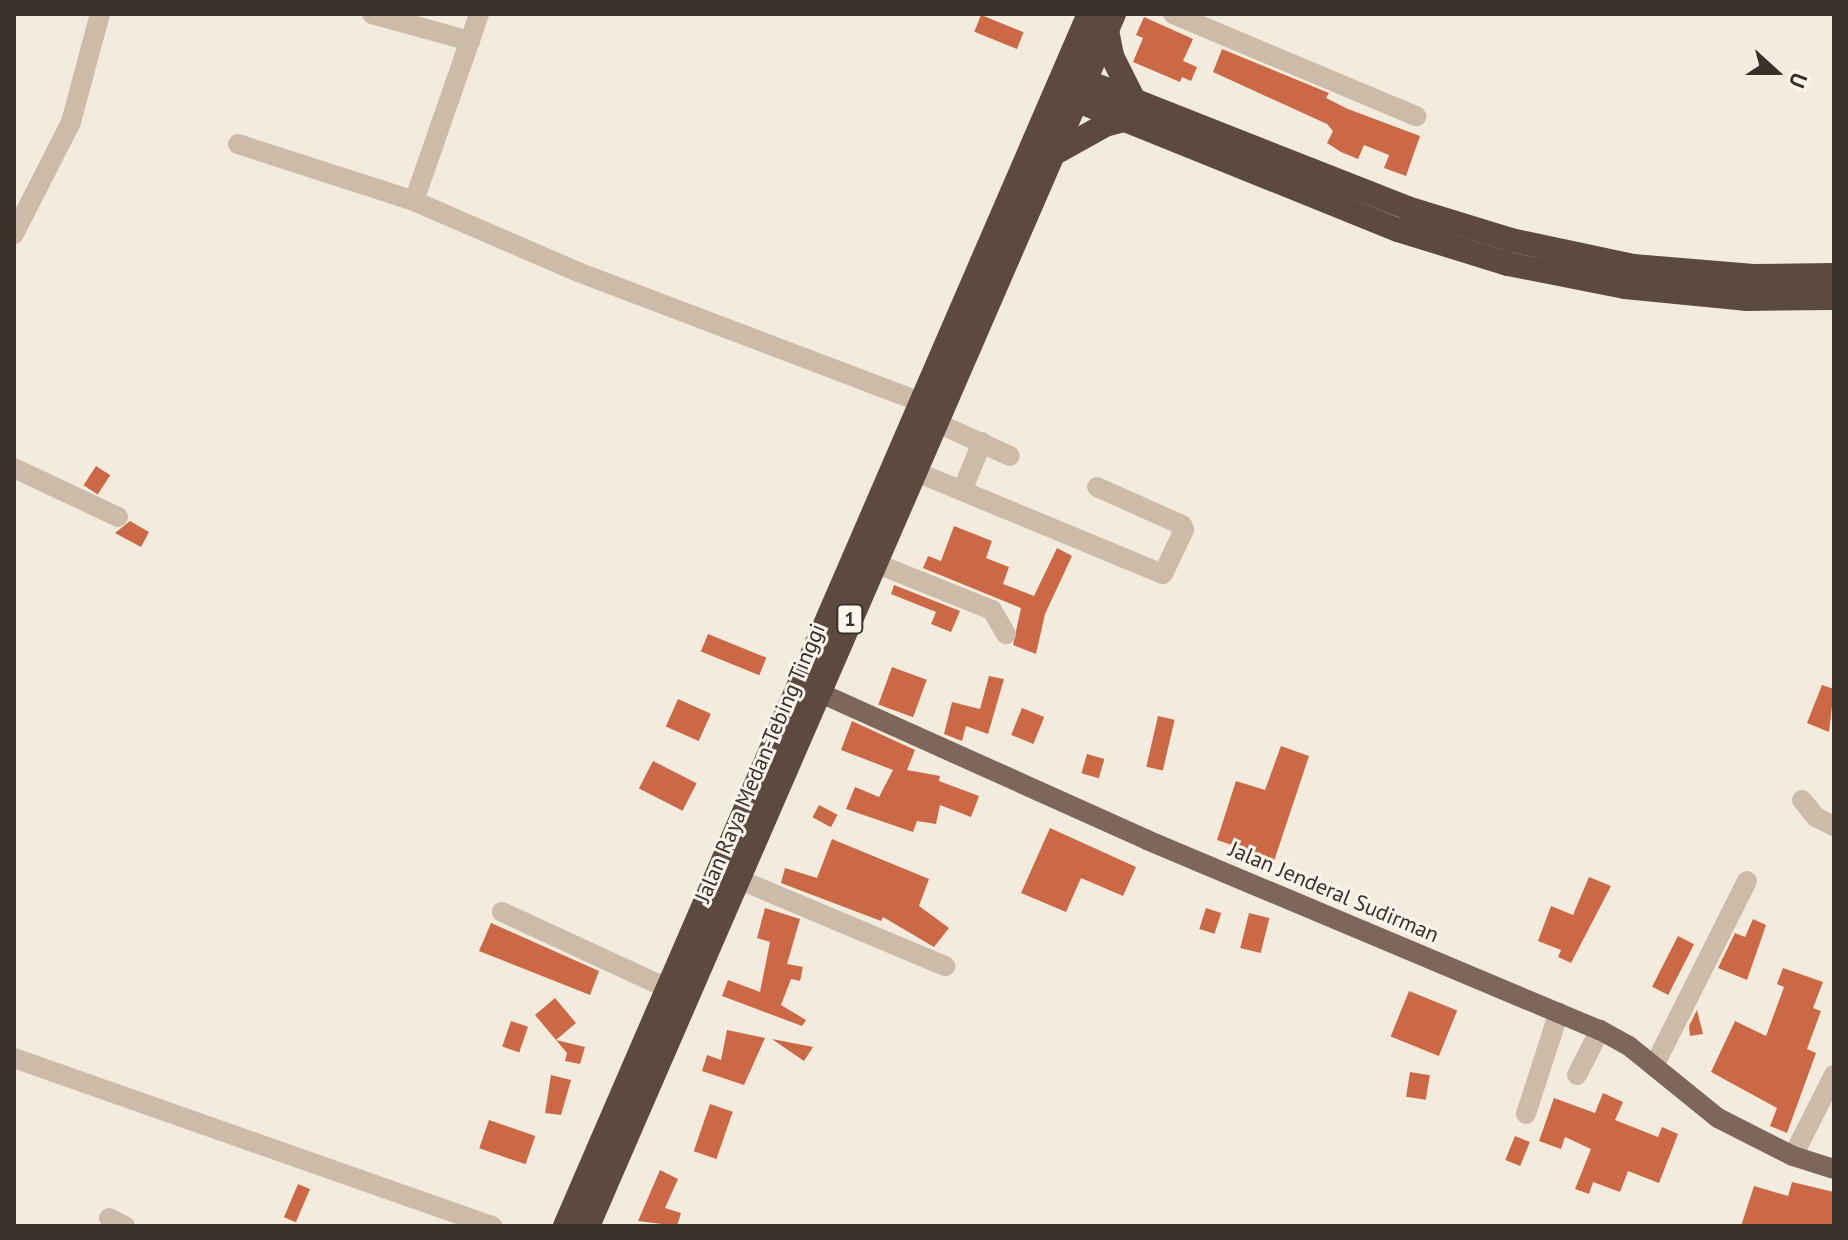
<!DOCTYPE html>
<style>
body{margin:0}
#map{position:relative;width:1848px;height:1240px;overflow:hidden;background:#f4ebdf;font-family:"PT Sans",sans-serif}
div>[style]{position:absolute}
.building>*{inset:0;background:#cb6946;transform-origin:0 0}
.minor>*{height:20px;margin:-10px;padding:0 10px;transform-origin:10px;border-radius:10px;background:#cdbbaa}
.major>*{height:20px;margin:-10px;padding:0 10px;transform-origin:10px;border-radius:10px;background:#7d675a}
.highway>*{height:24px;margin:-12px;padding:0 12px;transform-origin:12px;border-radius:12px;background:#5c4a41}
span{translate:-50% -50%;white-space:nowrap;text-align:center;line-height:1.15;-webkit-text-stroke:6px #fbf5ec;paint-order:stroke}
.shield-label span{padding:2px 6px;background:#fbf5ec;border:2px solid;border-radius:6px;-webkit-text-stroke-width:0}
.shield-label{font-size:20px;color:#3b2f2a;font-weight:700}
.street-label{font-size:22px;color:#3b2f2a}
.frame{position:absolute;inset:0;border:16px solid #3b2f2a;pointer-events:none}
.north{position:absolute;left:1736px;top:32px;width:80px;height:80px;-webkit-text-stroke:6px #fbf5ec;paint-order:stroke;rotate:111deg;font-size:22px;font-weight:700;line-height:32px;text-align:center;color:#3b2f2a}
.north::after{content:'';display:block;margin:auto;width:28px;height:36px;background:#3b2f2a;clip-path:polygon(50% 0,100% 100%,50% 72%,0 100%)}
</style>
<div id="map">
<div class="building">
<i style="left:981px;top:15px;width:46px;height:18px;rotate:22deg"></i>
<i style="clip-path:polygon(1144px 17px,1193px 39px,1183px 61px,1197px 67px,1191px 81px,1182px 77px,1180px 82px,1133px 62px,1143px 38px,1136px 35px)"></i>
<i style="clip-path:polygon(1222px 49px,1329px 93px,1326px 98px,1348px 109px,1420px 136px,1406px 176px,1384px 168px,1389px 155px,1364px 145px,1358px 159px,1341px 152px,1327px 143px,1333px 131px,1327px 124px,1213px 72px)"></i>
<i style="left:96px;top:466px;width:17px;height:23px;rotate:33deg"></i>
<i style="clip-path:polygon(130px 521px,149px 532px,141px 547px,115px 533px)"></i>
<i style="clip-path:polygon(954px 526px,992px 541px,986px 558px,1009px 567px,1003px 584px,1034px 596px,1057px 548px,1072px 556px,1045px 614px,1036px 654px,1013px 645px,1021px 608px,923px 568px,928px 556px,941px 561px)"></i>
<i style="clip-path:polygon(894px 585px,960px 611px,951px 632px,931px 624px,936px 612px,891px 594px)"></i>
<i style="left:708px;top:634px;width:63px;height:19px;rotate:22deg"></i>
<i style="left:892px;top:667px;width:37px;height:40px;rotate:20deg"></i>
<i style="clip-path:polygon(989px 676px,1004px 679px,988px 734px,966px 726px,962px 741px,944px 734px,952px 702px,980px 709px)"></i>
<i style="clip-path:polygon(1822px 685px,1834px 689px,1829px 732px,1807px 723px)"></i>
<i style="left:678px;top:699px;width:36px;height:30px;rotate:24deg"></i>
<i style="left:1022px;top:708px;width:24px;height:29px;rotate:22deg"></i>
<i style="left:1158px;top:716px;width:17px;height:52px;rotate:13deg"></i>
<i style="clip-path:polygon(852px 721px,915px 750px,907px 770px,940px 776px,939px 781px,979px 796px,971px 817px,940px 805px,936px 824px,917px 821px,913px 832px,846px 809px,855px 787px,879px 797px,893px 770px,841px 750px)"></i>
<i style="clip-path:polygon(1281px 746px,1309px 756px,1272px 867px,1247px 858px,1250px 851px,1217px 840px,1236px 781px,1265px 790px)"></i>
<i style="left:1087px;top:754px;width:18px;height:20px;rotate:16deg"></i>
<i style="left:653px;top:761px;width:49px;height:31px;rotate:27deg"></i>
<i style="left:819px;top:805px;width:21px;height:14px;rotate:28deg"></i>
<i style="clip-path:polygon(1050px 828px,1136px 867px,1123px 896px,1081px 878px,1066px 912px,1021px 893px)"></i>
<i style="clip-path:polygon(832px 839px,929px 879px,919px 906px,949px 928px,934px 947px,883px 917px,881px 921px,781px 883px,785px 868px,817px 878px)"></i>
<i style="clip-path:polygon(1589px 877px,1611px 886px,1571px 963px,1558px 957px,1561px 950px,1538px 941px,1551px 906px,1573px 915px)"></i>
<i style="clip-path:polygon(765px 908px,800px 919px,787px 964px,803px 967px,800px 981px,791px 979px,781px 1005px,806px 1020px,802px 1026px,722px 996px,728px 980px,760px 992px,770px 942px,757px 938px)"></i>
<i style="left:1206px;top:908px;width:16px;height:22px;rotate:18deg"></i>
<i style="left:1249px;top:913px;width:21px;height:36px;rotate:14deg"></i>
<i style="clip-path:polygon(1753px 919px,1766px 925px,1747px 980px,1718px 968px,1735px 933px,1745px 937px)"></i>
<i style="clip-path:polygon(491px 923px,599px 971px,590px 995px,479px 951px)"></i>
<i style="left:1678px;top:936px;width:18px;height:57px;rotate:27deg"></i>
<i style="clip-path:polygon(1783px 968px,1823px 982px,1813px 1008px,1821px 1011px,1807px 1049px,1816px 1053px,1787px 1133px,1770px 1126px,1777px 1108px,1711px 1072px,1735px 1021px,1766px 1036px,1784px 987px,1777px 984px)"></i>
<i style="left:1409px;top:991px;width:52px;height:49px;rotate:22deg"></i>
<i style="clip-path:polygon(555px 998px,576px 1023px,556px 1040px,585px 1047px,580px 1064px,565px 1061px,567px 1053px,535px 1015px)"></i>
<i style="clip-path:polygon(1697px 1010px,1703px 1034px,1690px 1036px,1689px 1026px)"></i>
<i style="left:511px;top:1021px;width:18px;height:27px;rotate:19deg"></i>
<i style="clip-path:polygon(727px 1030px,765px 1038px,744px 1085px,702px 1071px,707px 1055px,721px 1060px)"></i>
<i style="clip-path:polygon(772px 1039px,813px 1047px,804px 1061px)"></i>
<i style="left:1410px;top:1072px;width:20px;height:25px;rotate:9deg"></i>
<i style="clip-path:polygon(551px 1075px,571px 1080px,561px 1115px,545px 1113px)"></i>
<i style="clip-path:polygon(1603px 1093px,1623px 1102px,1615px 1120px,1658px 1137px,1662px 1127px,1678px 1134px,1659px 1183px,1628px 1171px,1620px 1192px,1593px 1182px,1589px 1194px,1575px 1189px,1591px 1149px,1565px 1137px,1561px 1149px,1539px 1141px,1554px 1098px,1595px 1113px)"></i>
<i style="left:710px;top:1104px;width:24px;height:50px;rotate:19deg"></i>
<i style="left:489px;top:1120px;width:49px;height:30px;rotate:19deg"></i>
<i style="left:1515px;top:1136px;width:16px;height:26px;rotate:22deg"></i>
<i style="clip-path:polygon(660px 1170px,678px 1179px,665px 1208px,681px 1213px,677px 1226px,638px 1221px)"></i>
<i style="clip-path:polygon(1792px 1182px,1834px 1192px,1834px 1226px,1741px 1226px,1754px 1186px,1788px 1196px)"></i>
<i style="left:298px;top:1184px;width:13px;height:36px;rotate:23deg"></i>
</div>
<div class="minor">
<i style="left:372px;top:14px;width:102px;rotate:15.4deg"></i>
<i style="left:1173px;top:14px;width:264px;rotate:22.8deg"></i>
<i style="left:238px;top:144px;width:185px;rotate:17.9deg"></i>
<i style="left:414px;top:201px;width:179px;rotate:23.4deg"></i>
<i style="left:578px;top:272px;width:366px;rotate:20.8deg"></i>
<i style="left:414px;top:201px;width:198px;rotate:-70.8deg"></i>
<i style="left:14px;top:234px;width:126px;rotate:-63deg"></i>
<i style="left:71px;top:122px;width:112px;rotate:-75deg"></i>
<i style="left:935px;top:422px;width:82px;rotate:24.4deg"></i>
<i style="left:14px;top:468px;width:115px;rotate:25.2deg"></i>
<i style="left:914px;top:471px;width:269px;rotate:22.5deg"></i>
<i style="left:1163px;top:574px;width:49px;rotate:-64.5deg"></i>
<i style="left:1184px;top:530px;width:5px;rotate:-112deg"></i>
<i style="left:1182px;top:525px;width:93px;rotate:-155.9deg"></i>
<i style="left:962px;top:491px;width:53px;rotate:-67.8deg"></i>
<i style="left:875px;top:563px;width:126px;rotate:21.9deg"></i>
<i style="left:992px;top:610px;width:28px;rotate:60deg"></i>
<i style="left:1802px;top:800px;width:22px;rotate:51deg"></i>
<i style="left:1816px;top:817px;width:20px;rotate:27deg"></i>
<i style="left:738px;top:879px;width:225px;rotate:22.8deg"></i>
<i style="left:502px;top:912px;width:184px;rotate:24.8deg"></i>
<i style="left:14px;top:1058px;width:507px;rotate:19.36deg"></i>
<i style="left:1654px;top:1066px;width:207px;rotate:-63.3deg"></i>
<i style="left:1577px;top:1075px;width:51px;rotate:-62.9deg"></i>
<i style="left:1526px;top:1114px;width:107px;rotate:-72.1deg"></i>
<i style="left:1793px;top:1156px;width:91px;rotate:-63.2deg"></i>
<i style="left:109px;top:1218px;width:18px;rotate:27deg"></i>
</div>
<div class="major">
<i style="left:807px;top:687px;width:373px;rotate:24.2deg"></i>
<i style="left:1147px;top:840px;width:491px;rotate:22.8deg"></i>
<i style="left:1600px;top:1030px;width:33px;rotate:29deg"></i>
<i style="left:1629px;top:1046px;width:114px;rotate:39deg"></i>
<i style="left:1718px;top:1118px;width:84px;rotate:26.9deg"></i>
<i style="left:1793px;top:1156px;width:43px;rotate:17.6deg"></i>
</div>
<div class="highway">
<i style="left:1107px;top:30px;width:26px;rotate:79deg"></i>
<i style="left:1112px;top:56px;width:51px;rotate:63.4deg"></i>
<i style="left:1070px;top:75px;width:362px;rotate:21.5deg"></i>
<i style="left:1407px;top:208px;width:109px;rotate:17.1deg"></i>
<i style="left:1511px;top:240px;width:125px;rotate:12deg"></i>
<i style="left:1633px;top:266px;width:121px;rotate:4.7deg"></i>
<i style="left:1754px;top:276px;width:80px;rotate:-0.7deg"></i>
<i style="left:1066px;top:96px;width:358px;rotate:22deg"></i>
<i style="left:1398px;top:230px;width:115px;rotate:17.2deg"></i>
<i style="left:1508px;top:264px;width:119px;rotate:11.1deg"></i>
<i style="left:1625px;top:287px;width:123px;rotate:5.6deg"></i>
<i style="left:1747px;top:299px;width:87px;rotate:-0.7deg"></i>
<i style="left:1055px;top:153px;width:57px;rotate:-29.2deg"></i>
<i style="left:1105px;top:125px;width:23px;rotate:-15deg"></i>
<i style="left:565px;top:1226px;width:1320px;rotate:-66.62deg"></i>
<i style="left:588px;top:1226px;width:1321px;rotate:-66.54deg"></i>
</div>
<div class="shield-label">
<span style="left:850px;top:619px">1</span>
</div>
<div class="street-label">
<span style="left:760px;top:763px;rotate:-67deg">Jalan Raya Medan-Tebing Tinggi</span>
<span style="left:1334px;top:892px;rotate:23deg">Jalan Jenderal Sudirman</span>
</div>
<div class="frame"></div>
<div class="north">U</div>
</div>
